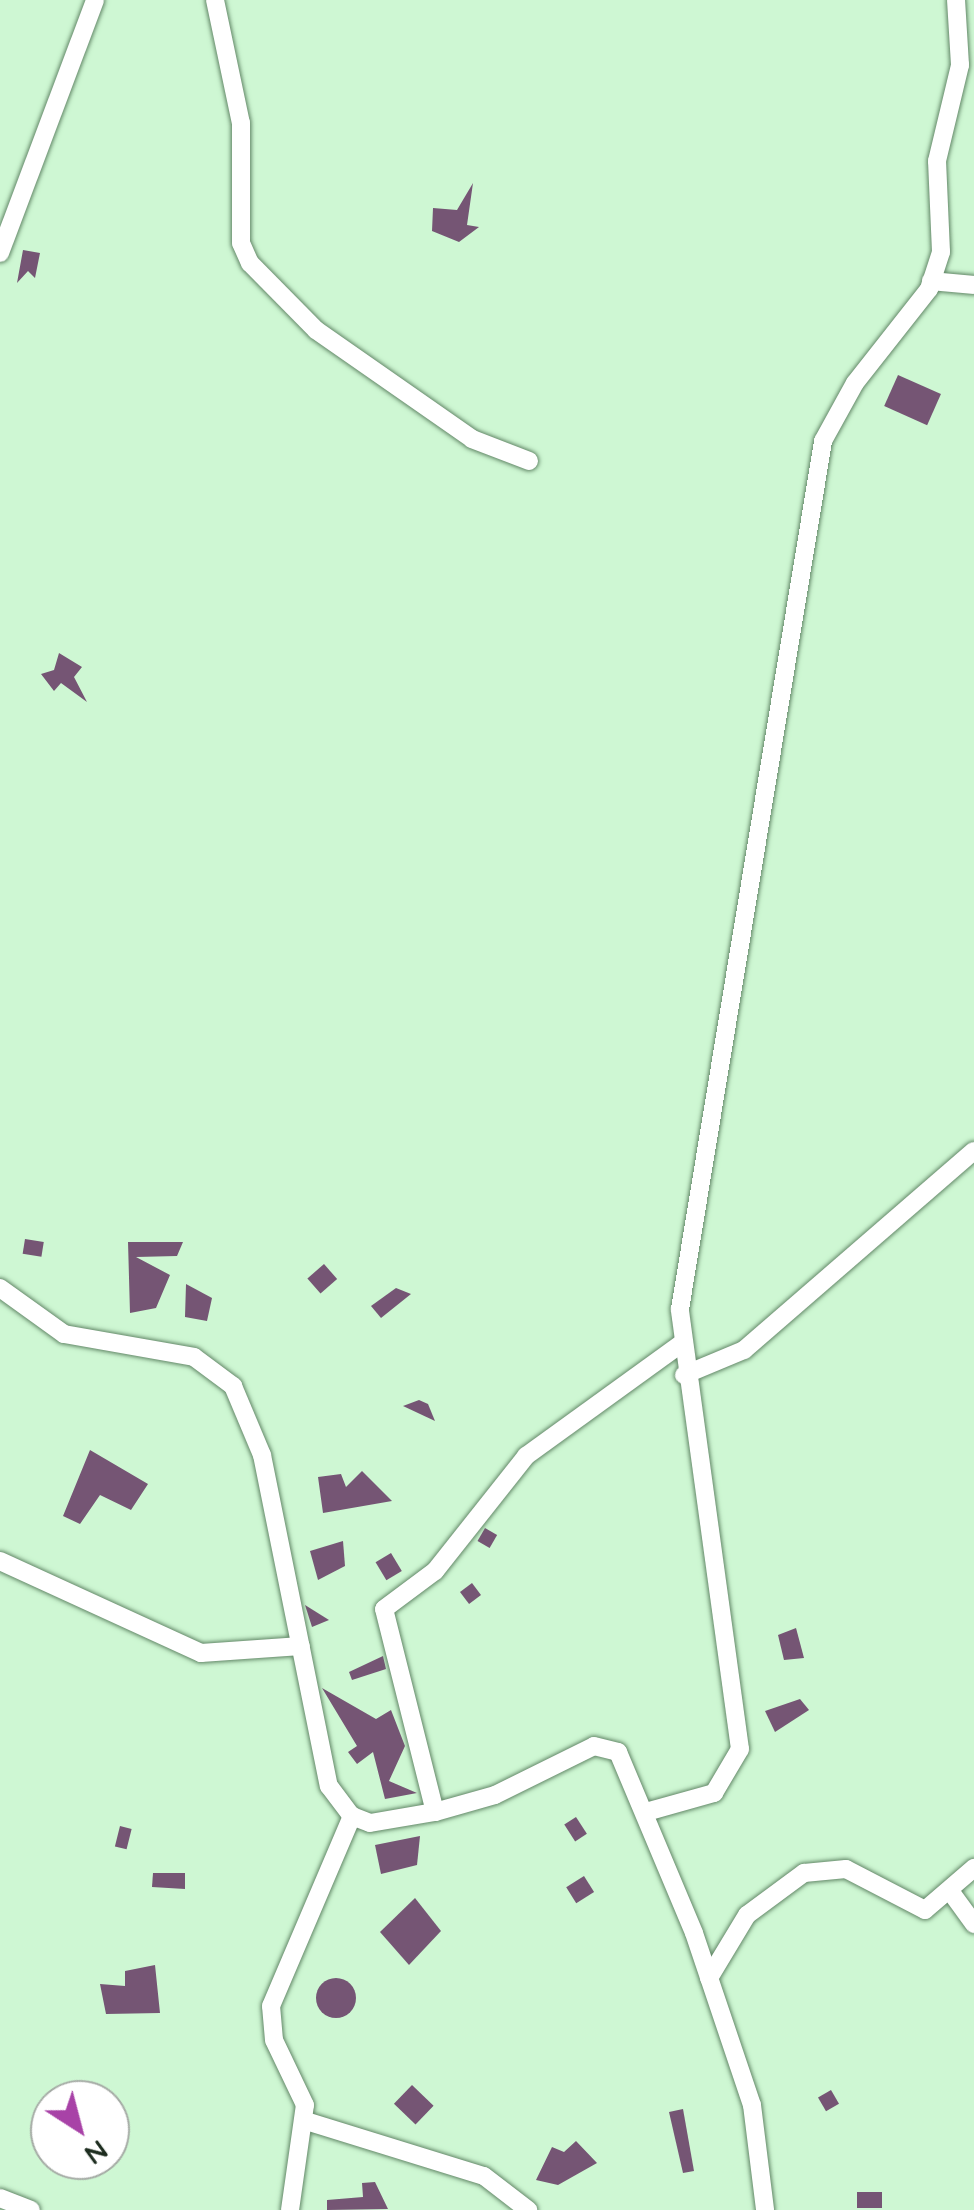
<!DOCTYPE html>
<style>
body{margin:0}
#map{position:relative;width:974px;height:2210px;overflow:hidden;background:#cef7d3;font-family:Quicksand,sans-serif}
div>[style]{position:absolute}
.building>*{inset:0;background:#755574;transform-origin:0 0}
.round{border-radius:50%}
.roads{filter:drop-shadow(0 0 2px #638868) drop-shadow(0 0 2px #638868)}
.street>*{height:18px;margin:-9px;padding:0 9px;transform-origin:9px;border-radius:9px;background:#fff}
span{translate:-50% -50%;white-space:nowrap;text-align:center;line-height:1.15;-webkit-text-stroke:10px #fff;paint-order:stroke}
.north{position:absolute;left:30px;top:2080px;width:100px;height:100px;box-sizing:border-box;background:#fff;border:2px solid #a5aba5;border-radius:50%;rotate:144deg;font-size:28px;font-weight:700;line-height:40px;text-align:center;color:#1d2d1f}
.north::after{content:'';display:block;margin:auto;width:35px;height:45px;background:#a842a7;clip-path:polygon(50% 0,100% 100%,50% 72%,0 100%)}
</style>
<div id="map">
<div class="building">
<i style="clip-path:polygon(473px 183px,467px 225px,479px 227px,459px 242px,432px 231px,433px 208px,457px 210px)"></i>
<i style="clip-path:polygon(23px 250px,40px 253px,35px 278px,28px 271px,17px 283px)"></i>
<i style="left:898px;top:375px;width:47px;height:34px;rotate:24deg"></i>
<i style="clip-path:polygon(59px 653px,82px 667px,74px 677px,87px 702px,61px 683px,54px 691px,41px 674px,54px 670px)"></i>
<i style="left:25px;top:1239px;width:19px;height:15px;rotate:9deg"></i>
<i style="clip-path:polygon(128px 1242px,183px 1242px,177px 1256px,136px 1257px,170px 1275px,156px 1308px,130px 1313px)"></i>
<i style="left:324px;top:1264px;width:20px;height:22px;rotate:49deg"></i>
<i style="clip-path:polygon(186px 1284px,212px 1298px,207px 1321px,185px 1317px)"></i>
<i style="clip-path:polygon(396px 1288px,411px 1294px,381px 1318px,371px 1306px)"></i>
<i style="clip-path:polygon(419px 1400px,428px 1404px,435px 1421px,403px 1406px)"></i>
<i style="clip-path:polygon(90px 1450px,148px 1484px,131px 1510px,100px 1495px,80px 1524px,63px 1516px)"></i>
<i style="clip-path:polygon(362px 1471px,392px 1501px,323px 1513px,318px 1477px,341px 1474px,346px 1487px)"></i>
<i style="left:485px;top:1528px;width:14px;height:15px;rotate:30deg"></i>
<i style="clip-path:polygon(343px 1541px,345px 1566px,318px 1580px,310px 1551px)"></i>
<i style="left:391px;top:1553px;width:21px;height:18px;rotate:59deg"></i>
<i style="left:472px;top:1583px;width:15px;height:15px;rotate:53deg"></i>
<i style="clip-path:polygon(305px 1605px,329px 1620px,312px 1627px)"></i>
<i style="clip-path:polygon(796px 1628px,804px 1658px,784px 1660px,778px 1635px)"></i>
<i style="clip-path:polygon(383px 1656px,386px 1669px,352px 1680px,349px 1672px)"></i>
<i style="clip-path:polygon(322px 1688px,376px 1719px,391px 1710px,405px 1746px,389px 1781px,417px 1793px,385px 1799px,373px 1752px,357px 1764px,348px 1752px,357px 1746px)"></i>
<i style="clip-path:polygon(800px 1699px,809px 1710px,775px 1732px,765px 1711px)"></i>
<i style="left:576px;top:1817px;width:20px;height:14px;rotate:57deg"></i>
<i style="left:120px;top:1826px;width:12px;height:21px;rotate:14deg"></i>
<i style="clip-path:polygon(420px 1836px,417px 1865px,381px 1874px,375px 1845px)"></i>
<i style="clip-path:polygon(153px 1873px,185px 1873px,185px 1889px,152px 1887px)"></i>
<i style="left:584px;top:1876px;width:19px;height:21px;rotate:58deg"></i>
<i style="clip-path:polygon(415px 1898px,441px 1931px,409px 1965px,380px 1932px)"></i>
<i style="clip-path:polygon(155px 1965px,160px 2013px,106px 2014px,100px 1984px,125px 1986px,125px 1971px)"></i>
<i class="round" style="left:316px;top:1978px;width:40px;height:40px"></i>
<i style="left:412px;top:2085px;width:30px;height:26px;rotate:44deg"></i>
<i style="left:831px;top:2090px;width:16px;height:15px;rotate:60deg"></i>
<i style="clip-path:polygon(683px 2109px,694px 2171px,683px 2173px,669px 2112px)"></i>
<i style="clip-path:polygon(576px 2141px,597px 2163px,558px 2185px,536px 2180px,552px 2147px,564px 2152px)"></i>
<i style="clip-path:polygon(375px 2182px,388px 2209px,327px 2210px,327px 2200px,363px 2197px,362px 2183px)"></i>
<i style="left:857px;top:2192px;width:25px;height:16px"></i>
</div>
<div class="roads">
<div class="street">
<i style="left:215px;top:0;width:126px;rotate:78.1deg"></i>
<i style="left:241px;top:123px;width:120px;rotate:90deg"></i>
<i style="left:241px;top:243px;width:22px;rotate:66deg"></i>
<i style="left:250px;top:263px;width:94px;rotate:45.4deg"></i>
<i style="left:316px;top:330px;width:190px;rotate:34.9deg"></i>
<i style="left:472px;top:439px;width:61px;rotate:21.1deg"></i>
<i style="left:0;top:253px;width:270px;rotate:-69.4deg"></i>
<i style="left:931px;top:281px;width:43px;rotate:5.3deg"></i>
<i style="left:0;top:1288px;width:79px;rotate:35.7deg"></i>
<i style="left:64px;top:1334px;width:132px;rotate:10deg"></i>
<i style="left:194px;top:1357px;width:49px;rotate:36.6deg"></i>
<i style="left:233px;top:1386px;width:75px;rotate:67.2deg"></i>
<i style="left:262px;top:1455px;width:338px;rotate:78.6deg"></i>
<i style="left:329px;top:1786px;width:38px;rotate:53deg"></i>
<i style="left:352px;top:1816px;width:19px;rotate:21deg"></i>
<i style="left:370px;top:1823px;width:66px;rotate:-9.6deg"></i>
<i style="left:435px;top:1812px;width:62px;rotate:-15.8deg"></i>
<i style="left:495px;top:1795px;width:110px;rotate:-26.3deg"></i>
<i style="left:594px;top:1746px;width:25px;rotate:14deg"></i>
<i style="left:618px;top:1752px;width:196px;rotate:67.2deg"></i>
<i style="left:694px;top:1933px;width:182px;rotate:71.4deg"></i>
<i style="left:752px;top:2105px;width:106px;rotate:82.9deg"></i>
<i style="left:684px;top:1375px;width:65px;rotate:-22.6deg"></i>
<i style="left:744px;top:1350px;width:304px;rotate:-40.9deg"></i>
<i style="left:0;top:1561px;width:221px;rotate:24.6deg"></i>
<i style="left:201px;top:1653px;width:100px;rotate:-4deg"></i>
<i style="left:435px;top:1812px;width:209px;rotate:-104.1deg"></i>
<i style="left:384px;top:1609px;width:64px;rotate:-36.7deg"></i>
<i style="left:435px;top:1571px;width:147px;rotate:-51.6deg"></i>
<i style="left:526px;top:1456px;width:191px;rotate:-35.9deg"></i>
<i style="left:646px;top:1812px;width:71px;rotate:-15.6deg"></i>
<i style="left:714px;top:1793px;width:51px;rotate:-59.4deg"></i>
<i style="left:740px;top:1749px;width:444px;rotate:-97.8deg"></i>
<i style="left:680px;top:1309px;width:880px;rotate:-80.64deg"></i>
<i style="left:823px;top:441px;width:66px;rotate:-61.1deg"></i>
<i style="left:855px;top:383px;width:120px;rotate:-51.8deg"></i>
<i style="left:929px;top:289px;width:39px;rotate:-72deg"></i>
<i style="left:941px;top:252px;width:91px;rotate:-92.5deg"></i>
<i style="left:937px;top:161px;width:99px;rotate:-76.5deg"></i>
<i style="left:960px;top:65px;width:65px;rotate:-93.5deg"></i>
<i style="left:953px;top:1895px;width:36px;rotate:54deg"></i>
<i style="left:709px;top:1978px;width:74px;rotate:-58.9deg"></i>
<i style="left:747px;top:1915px;width:71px;rotate:-36.4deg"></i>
<i style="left:804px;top:1873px;width:42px;rotate:-5.4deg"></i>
<i style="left:846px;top:1869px;width:89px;rotate:27.4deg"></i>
<i style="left:925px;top:1910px;width:65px;rotate:-40.6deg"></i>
<i style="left:306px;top:2121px;width:186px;rotate:17.2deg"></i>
<i style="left:484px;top:2176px;width:56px;rotate:37.7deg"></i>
<i style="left:0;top:2198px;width:33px;rotate:21deg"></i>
<i style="left:290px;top:2210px;width:106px;rotate:-81.9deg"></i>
<i style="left:305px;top:2105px;width:72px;rotate:-115.5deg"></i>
<i style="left:274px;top:2040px;width:34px;rotate:-95deg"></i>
<i style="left:271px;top:2006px;width:207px;rotate:-66.9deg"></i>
</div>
</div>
<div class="north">N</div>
</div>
